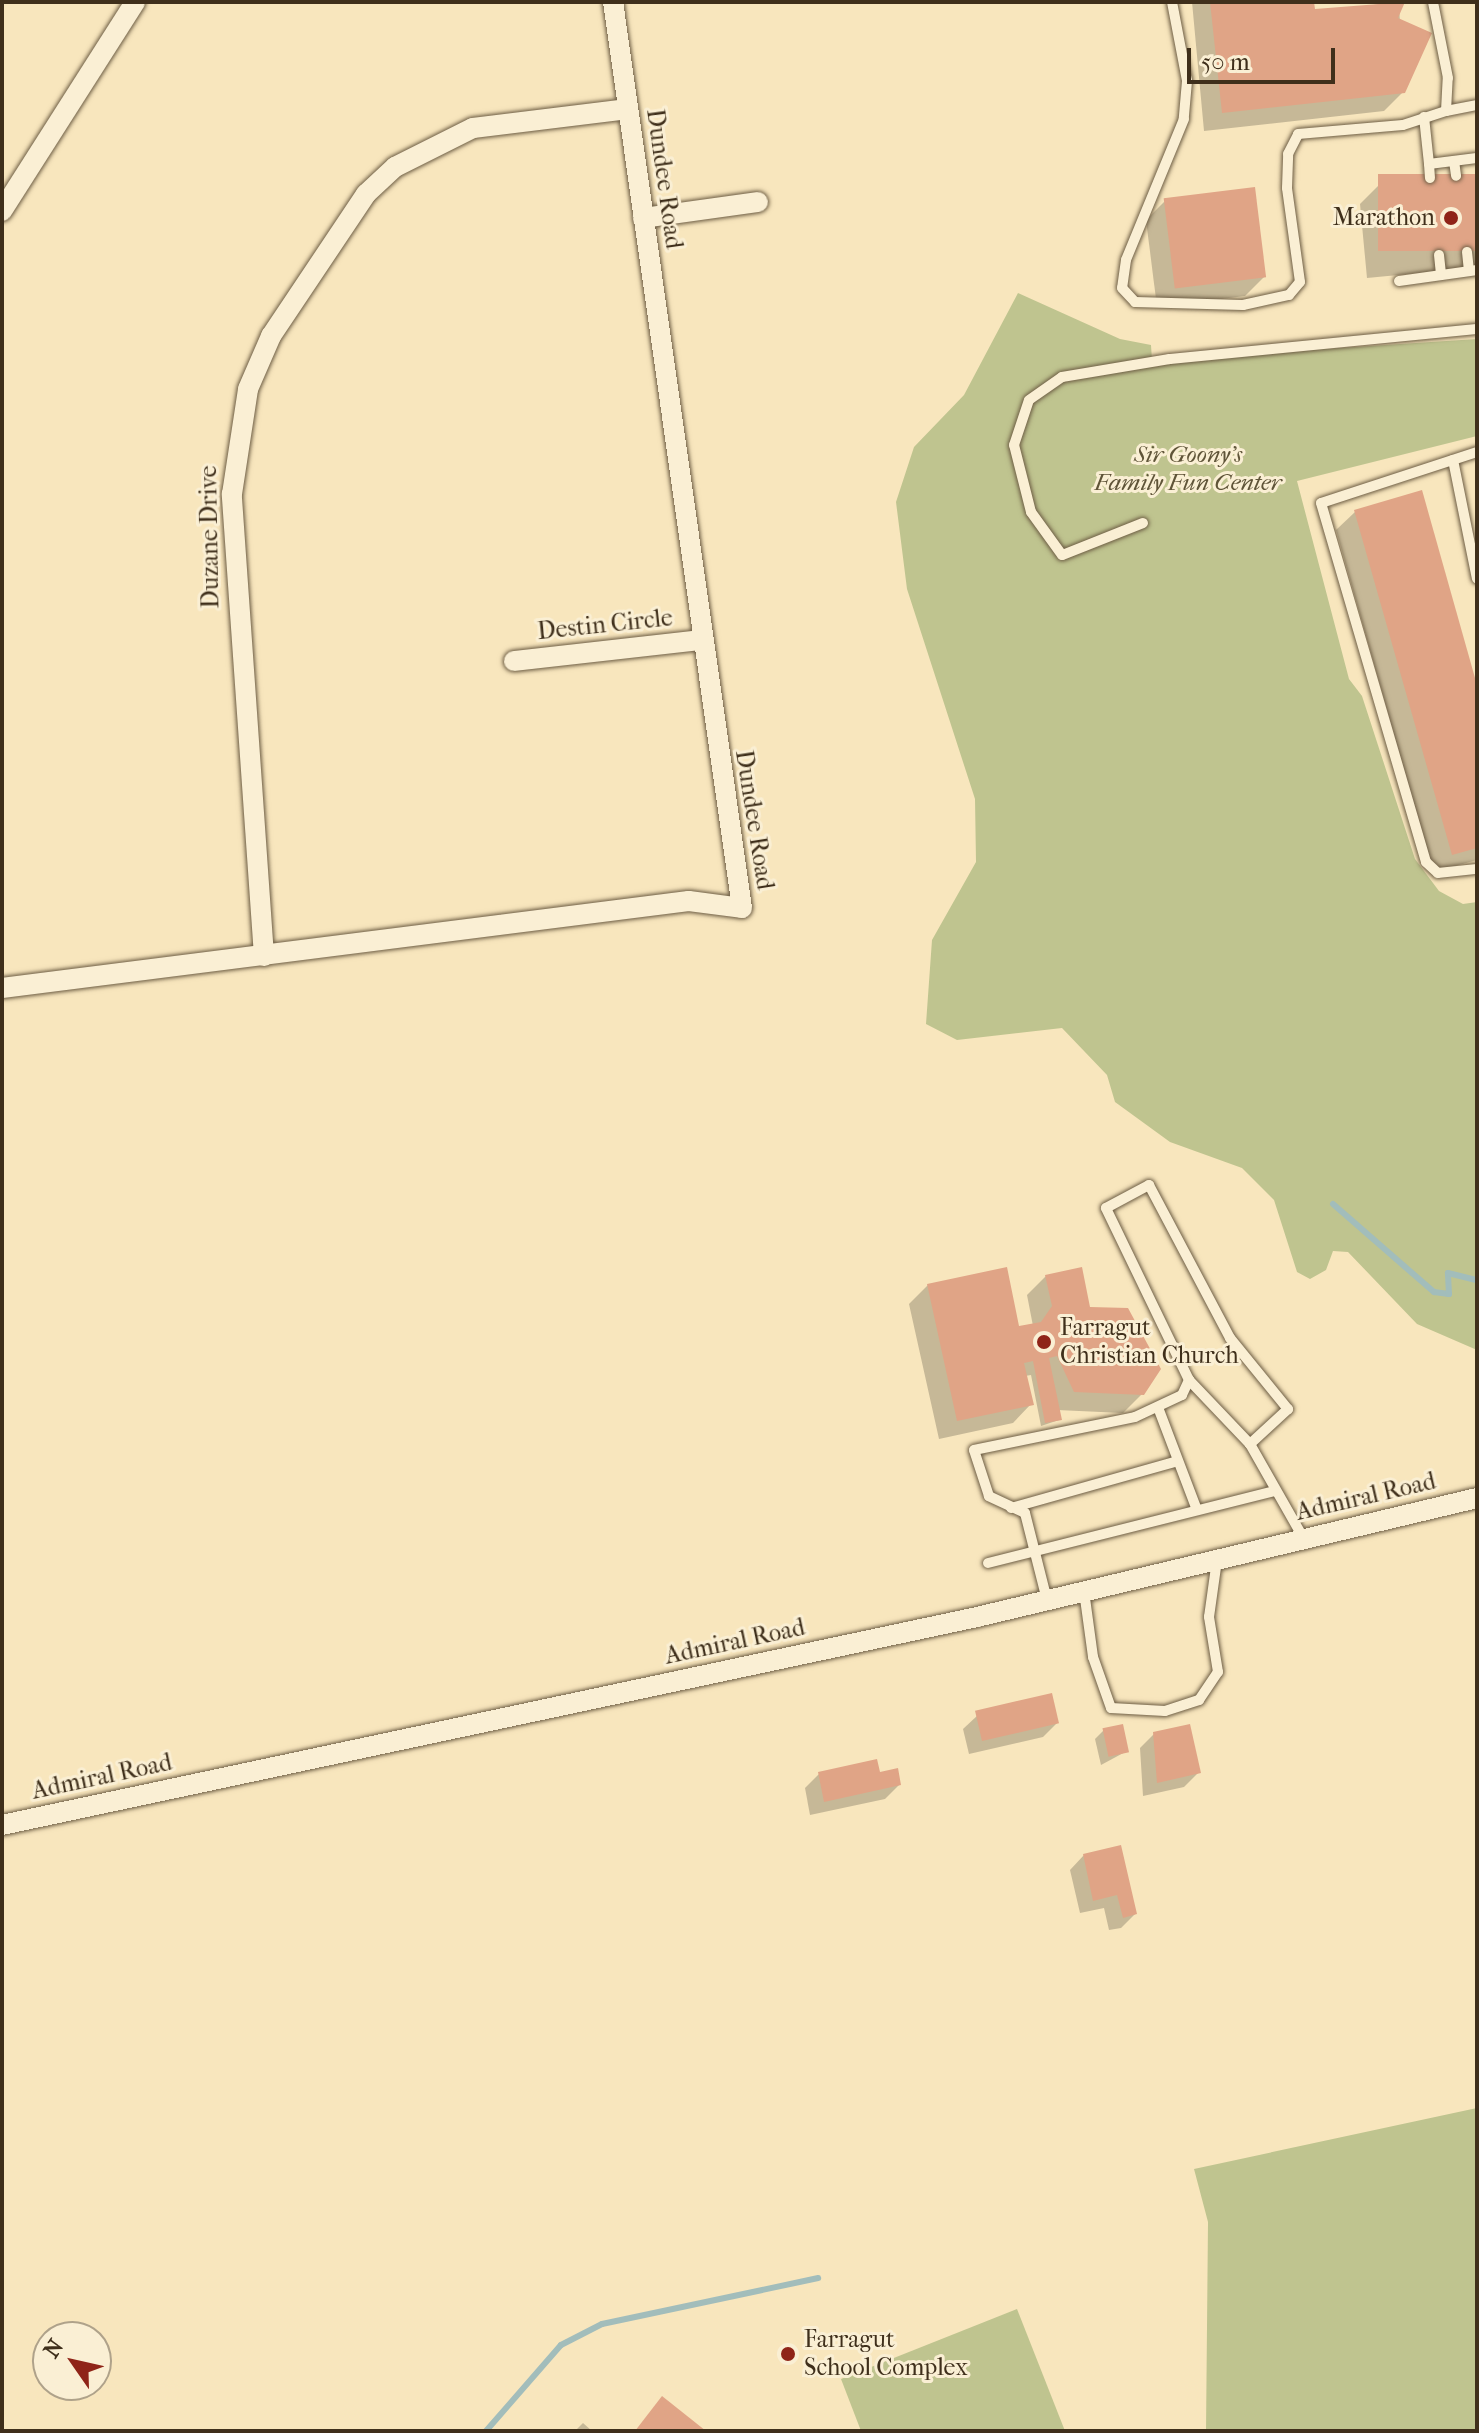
<!DOCTYPE html>
<style>
body{margin:0}
#map{position:relative;width:1479px;height:2433px;overflow:hidden;background:#f8e6bd;font-family:"IM FELL French Canon",serif}
div>[style]{position:absolute}
.green>*{inset:0;background:#bfc48f}
.shadow>*{inset:0;background:#0003}
.stream>*{height:6px;margin:-3px;padding:0 3px;transform-origin:3px;border-radius:3px;background:#a2bdbb}
.building>*{inset:0;background:#e0a486;transform-origin:0 0}
.path>*{height:4px;margin-top:-2px;transform-origin:0;background:repeating-linear-gradient(90deg,#3f2f1b 0 6px,transparent 0 10px)}
.roads{filter:drop-shadow(0 0 2px #6d5d44) drop-shadow(0 0 2px #6d5d44)}
.service>*{height:10px;margin:-5px;padding:0 5px;transform-origin:5px;border-radius:5px;background:#faefd4}
.minor>*{height:20px;margin:-10px;padding:0 10px;transform-origin:10px;border-radius:10px;background:#faefd4}
.dots>*{width:22px;height:22px;translate:-50% -50%;box-sizing:border-box;border:4px solid #faefd4;border-radius:50%}
span{translate:-50% -50%;white-space:nowrap;text-align:center;line-height:1.15;-webkit-text-stroke:6px #faefd4;paint-order:stroke}
.street-label{font-size:24px;color:#3f2f1b}
.poi-label{font-size:24px;color:#3f2f1b}
.right{translate:-100% -50%;text-align:right}
.left{translate:0 -50%;text-align:left}
.park-label{font-size:24px;color:#5f5438;font-style:italic}
.frame{position:absolute;inset:0;border:4px solid #3f2f1b;pointer-events:none}
.north{position:absolute;left:32px;top:2321px;width:80px;height:80px;box-sizing:border-box;background:#faefd4;border:2px solid #afa28a;border-radius:50%;rotate:304deg;font-size:22px;font-weight:700;line-height:32px;text-align:center;color:#3f2f1b}
.north::after{content:'';display:block;margin:auto;width:28px;height:36px;background:#8f2418;clip-path:polygon(50% 0,100% 100%,50% 72%,0 100%)}
.scale{position:absolute;left:1187px;top:48px;width:148px;height:36px;box-sizing:border-box;border:4px solid #3f2f1b;border-top:0;padding-left:10px;font-size:24px;line-height:28px;white-space:nowrap;color:#3f2f1b;-webkit-text-stroke:6px #faefd4;paint-order:stroke}
</style>
<div id="map">
<div class="green">
<i style="clip-path:polygon(1018px 293px,1120px 339px,1151px 345px,1152px 360px,1477px 339px,1477px 436px,1297px 481px,1349px 679px,1362px 696px,1415px 859px,1439px 891px,1463px 904px,1477px 902px,1477px 1350px,1417px 1324px,1348px 1252px,1333px 1251px,1326px 1270px,1310px 1279px,1297px 1272px,1274px 1200px,1242px 1168px,1170px 1142px,1115px 1102px,1107px 1075px,1062px 1028px,957px 1040px,926px 1024px,932px 940px,976px 862px,975px 799px,907px 589px,896px 502px,914px 447px,964px 395px)"></i>
<i style="clip-path:polygon(1477px 2108px,1477px 2431px,1206px 2431px,1208px 2222px,1194px 2169px)"></i>
<i style="clip-path:polygon(1017px 2309px,1065px 2431px,861px 2431px,841px 2379px)"></i>
</div>
<div class="shadow">
<i style="clip-path:polygon(1192px 2px,1312px 2px,1313px 12px,1399px 2px,1403px 92px,1384px 111px,1204px 131px)"></i>
<i style="clip-path:polygon(1477px 176px,1477px 262px,1471px 268px,1367px 278px,1360px 204px,1379px 185px)"></i>
<i style="clip-path:polygon(1165px 201px,1264px 277px,1245px 296px,1157px 307px,1146px 220px)"></i>
<i style="clip-path:polygon(1355px 512px,1477px 692px,1477px 860px,1433px 872px,1336px 530px)"></i>
<i style="clip-path:polygon(1046px 1276px,1088px 1309px,1142px 1394px,1123px 1413px,1057px 1410px,1059px 1420px,1041px 1426px,1031px 1375px,1025px 1376px,1031px 1404px,1013px 1423px,939px 1439px,909px 1304px,928px 1285px,1017px 1328px,1033px 1326px,1027px 1295px)"></i>
<i style="clip-path:polygon(978px 1715px,1057px 1723px,1043px 1737px,969px 1754px,963px 1729px)"></i>
<i style="clip-path:polygon(1104px 1730px,1127px 1751px,1101px 1765px,1095px 1739px)"></i>
<i style="clip-path:polygon(1154px 1734px,1198px 1773px,1184px 1787px,1143px 1796px,1140px 1748px)"></i>
<i style="clip-path:polygon(819px 1774px,879px 1774px,899px 1785px,885px 1799px,810px 1815px,805px 1788px)"></i>
<i style="clip-path:polygon(1084px 1855px,1135px 1914px,1121px 1928px,1109px 1930px,1104px 1908px,1080px 1913px,1070px 1870px)"></i>
<i style="clip-path:polygon(583px 2423px,592px 2431px,575px 2431px)"></i>
</div>
<div class="stream">
<i style="left:1333px;top:1204px;width:134px;rotate:41.1deg"></i>
<i style="left:1434px;top:1292px;width:15px;rotate:8deg"></i>
<i style="left:1449px;top:1294px;width:21px;rotate:-93deg"></i>
<i style="left:1448px;top:1273px;width:30px;rotate:14deg"></i>
<i style="left:486px;top:2431px;width:114px;rotate:-48.9deg"></i>
<i style="left:561px;top:2345px;width:46px;rotate:-27.1deg"></i>
<i style="left:602px;top:2324px;width:221px;rotate:-12deg"></i>
</div>
<div class="building">
<i style="clip-path:polygon(1210px 2px,1314px 2px,1315px 9px,1405px 2px,1398px 18px,1432px 33px,1405px 93px,1222px 113px)"></i>
<i style="left:1477px;top:174px;width:77px;height:99px;rotate:90deg"></i>
<i style="left:1255px;top:187px;width:91px;height:92px;rotate:83deg"></i>
<i style="clip-path:polygon(1422px 490px,1477px 685px,1477px 848px,1452px 855px,1354px 510px)"></i>
<i style="clip-path:polygon(1007px 1267px,1019px 1326px,1041px 1322px,1052px 1306px,1045px 1275px,1082px 1267px,1090px 1307px,1128px 1308px,1161px 1369px,1144px 1395px,1074px 1392px,1057px 1356px,1049px 1358px,1062px 1420px,1045px 1423px,1033px 1361px,1024px 1363px,1034px 1405px,957px 1421px,927px 1284px)"></i>
<i style="left:1052px;top:1693px;width:31px;height:79px;rotate:77deg"></i>
<i style="left:1123px;top:1724px;width:29px;height:21px;rotate:78deg"></i>
<i style="clip-path:polygon(1190px 1724px,1201px 1773px,1157px 1783px,1153px 1732px)"></i>
<i style="clip-path:polygon(877px 1759px,880px 1772px,898px 1768px,901px 1785px,824px 1802px,818px 1772px)"></i>
<i style="clip-path:polygon(1121px 1845px,1137px 1914px,1123px 1918px,1117px 1895px,1093px 1901px,1083px 1854px)"></i>
<i style="clip-path:polygon(662px 2396px,706px 2431px,635px 2431px)"></i>
</div>
<div class="path">
<i style="left:187px;top:2431px;width:18px"></i>
</div>
<div class="roads">
<div class="service">
<i style="left:1172px;top:2px;width:80px;rotate:79.2deg"></i>
<i style="left:1187px;top:81px;width:38px;rotate:95deg"></i>
<i style="left:1184px;top:119px;width:152px;rotate:112.4deg"></i>
<i style="left:1126px;top:260px;width:28px;rotate:98deg"></i>
<i style="left:1122px;top:288px;width:19px;rotate:47deg"></i>
<i style="left:1135px;top:302px;width:108px;rotate:1.6deg"></i>
<i style="left:1243px;top:305px;width:47px;rotate:-12.3deg"></i>
<i style="left:1289px;top:295px;width:17px;rotate:-50deg"></i>
<i style="left:1300px;top:282px;width:95px;rotate:-97.9deg"></i>
<i style="left:1287px;top:188px;width:34px;rotate:-88deg"></i>
<i style="left:1288px;top:154px;width:22px;rotate:-63deg"></i>
<i style="left:1298px;top:134px;width:105px;rotate:-4.9deg"></i>
<i style="left:1403px;top:125px;width:45px;rotate:-18deg"></i>
<i style="left:1446px;top:111px;width:33px;rotate:-87deg"></i>
<i style="left:1448px;top:78px;width:77px;rotate:-101.2deg"></i>
<i style="left:1446px;top:111px;width:32px;rotate:-11deg"></i>
<i style="left:1424px;top:117px;width:47px;rotate:83.9deg"></i>
<i style="left:1429px;top:164px;width:48px;rotate:-7.1deg"></i>
<i style="left:1454px;top:161px;width:15px;rotate:82deg"></i>
<i style="left:1429px;top:164px;width:14px;rotate:86deg"></i>
<i style="left:1467px;top:252px;width:19px;rotate:84deg"></i>
<i style="left:1439px;top:255px;width:20px;rotate:84deg"></i>
<i style="left:1399px;top:281px;width:79px;rotate:-8deg"></i>
<i style="left:1477px;top:452px;width:164px;rotate:161.9deg"></i>
<i style="left:1321px;top:503px;width:374px;rotate:73.7deg"></i>
<i style="left:1426px;top:862px;width:16px;rotate:43deg"></i>
<i style="left:1438px;top:873px;width:39px;rotate:-6deg"></i>
<i style="left:1453px;top:460px;width:121px;rotate:78.6deg"></i>
<i style="left:1143px;top:523px;width:87px;rotate:158.4deg"></i>
<i style="left:1062px;top:555px;width:53px;rotate:-125.8deg"></i>
<i style="left:1031px;top:512px;width:69px;rotate:-104.2deg"></i>
<i style="left:1014px;top:445px;width:47px;rotate:-71.6deg"></i>
<i style="left:1029px;top:400px;width:40px;rotate:-34.9deg"></i>
<i style="left:1062px;top:377px;width:109px;rotate:-9.5deg"></i>
<i style="left:1170px;top:359px;width:308px;rotate:-5.6deg"></i>
<i style="left:1189px;top:1380px;width:88px;rotate:46.4deg"></i>
<i style="left:1159px;top:1410px;width:107px;rotate:69.2deg"></i>
<i style="left:1011px;top:1508px;width:173px;rotate:-15.7deg"></i>
<i style="left:988px;top:1563px;width:295px;rotate:-14.1deg"></i>
<i style="left:1084px;top:1591px;width:67px;rotate:82.2deg"></i>
<i style="left:1093px;top:1657px;width:54px;rotate:70.6deg"></i>
<i style="left:1111px;top:1708px;width:54px;rotate:3.2deg"></i>
<i style="left:1165px;top:1711px;width:36px;rotate:-18deg"></i>
<i style="left:1199px;top:1700px;width:34px;rotate:-56deg"></i>
<i style="left:1218px;top:1672px;width:56px;rotate:-99.3deg"></i>
<i style="left:1209px;top:1617px;width:58px;rotate:-82deg"></i>
<i style="left:1047px;top:1600px;width:90px;rotate:-104.2deg"></i>
<i style="left:1025px;top:1513px;width:40px;rotate:-155deg"></i>
<i style="left:989px;top:1496px;width:48px;rotate:-108.1deg"></i>
<i style="left:974px;top:1450px;width:164px;rotate:-11.6deg"></i>
<i style="left:1135px;top:1417px;width:52px;rotate:-25.1deg"></i>
<i style="left:1182px;top:1395px;width:17px;rotate:-65deg"></i>
<i style="left:1189px;top:1380px;width:191px;rotate:-115.8deg"></i>
<i style="left:1106px;top:1208px;width:49px;rotate:-28.1deg"></i>
<i style="left:1149px;top:1185px;width:173px;rotate:62.1deg"></i>
<i style="left:1230px;top:1338px;width:92px;rotate:50.8deg"></i>
<i style="left:1288px;top:1409px;width:52px;rotate:137.4deg"></i>
<i style="left:1250px;top:1444px;width:109px;rotate:60.4deg"></i>
</div>
<div class="minor">
<i style="left:2px;top:211px;width:248px;rotate:-57.5deg"></i>
<i style="left:643px;top:218px;width:116px;rotate:-7.9deg"></i>
<i style="left:514px;top:661px;width:188px;rotate:-6.4deg"></i>
<i style="left:264px;top:956px;width:463px;rotate:-94deg"></i>
<i style="left:232px;top:494px;width:106px;rotate:-81.3deg"></i>
<i style="left:248px;top:389px;width:58px;rotate:-66.5deg"></i>
<i style="left:271px;top:336px;width:171px;rotate:-56.2deg"></i>
<i style="left:366px;top:194px;width:40px;rotate:-43deg"></i>
<i style="left:395px;top:167px;width:87px;rotate:-26.6deg"></i>
<i style="left:473px;top:128px;width:156px;rotate:-7deg"></i>
<i style="left:2px;top:988px;width:692px;rotate:-7.22deg"></i>
<i style="left:689px;top:901px;width:53px;rotate:7.5deg"></i>
<i style="left:742px;top:908px;width:915px;rotate:-98.1deg"></i>
<i style="left:2px;top:1825px;width:997px;rotate:-12.04deg"></i>
<i style="left:977px;top:1617px;width:514px;rotate:-13.39deg"></i>
</div>
</div>
<div class="dots">
<i style="left:1451px;top:218px;background:#8f2418"></i>
<i style="left:1044px;top:1342px;background:#8f2418"></i>
<i style="left:788px;top:2354px;background:#8f2418"></i>
</div>
<div class="street-label">
<span style="left:664px;top:179px;rotate:82deg">Dundee Road</span>
<span style="left:210px;top:537px;rotate:-91deg">Duzane Drive</span>
<span style="left:605px;top:625px;rotate:-6deg">Destin Circle</span>
<span style="left:754px;top:820px;rotate:81deg">Dundee Road</span>
<span style="left:1366px;top:1497px;rotate:-13deg">Admiral Road</span>
<span style="left:735px;top:1642px;rotate:-12deg">Admiral Road</span>
<span style="left:102px;top:1777px;rotate:-12deg">Admiral Road</span>
</div>
<div class="poi-label">
<span class="right" style="left:1435px;top:218px">Marathon</span>
<span class="left" style="left:1060px;top:1342px">Farragut<br>Christian Church</span>
<span class="left" style="left:804px;top:2354px">Farragut<br>School Complex</span>
</div>
<div class="park-label">
<span style="left:1188px;top:469px">Sir Goony's<br>Family Fun Center</span>
</div>
<div class="frame"></div>
<div class="north">N</div>
<div class="scale">50 m</div>
</div>
